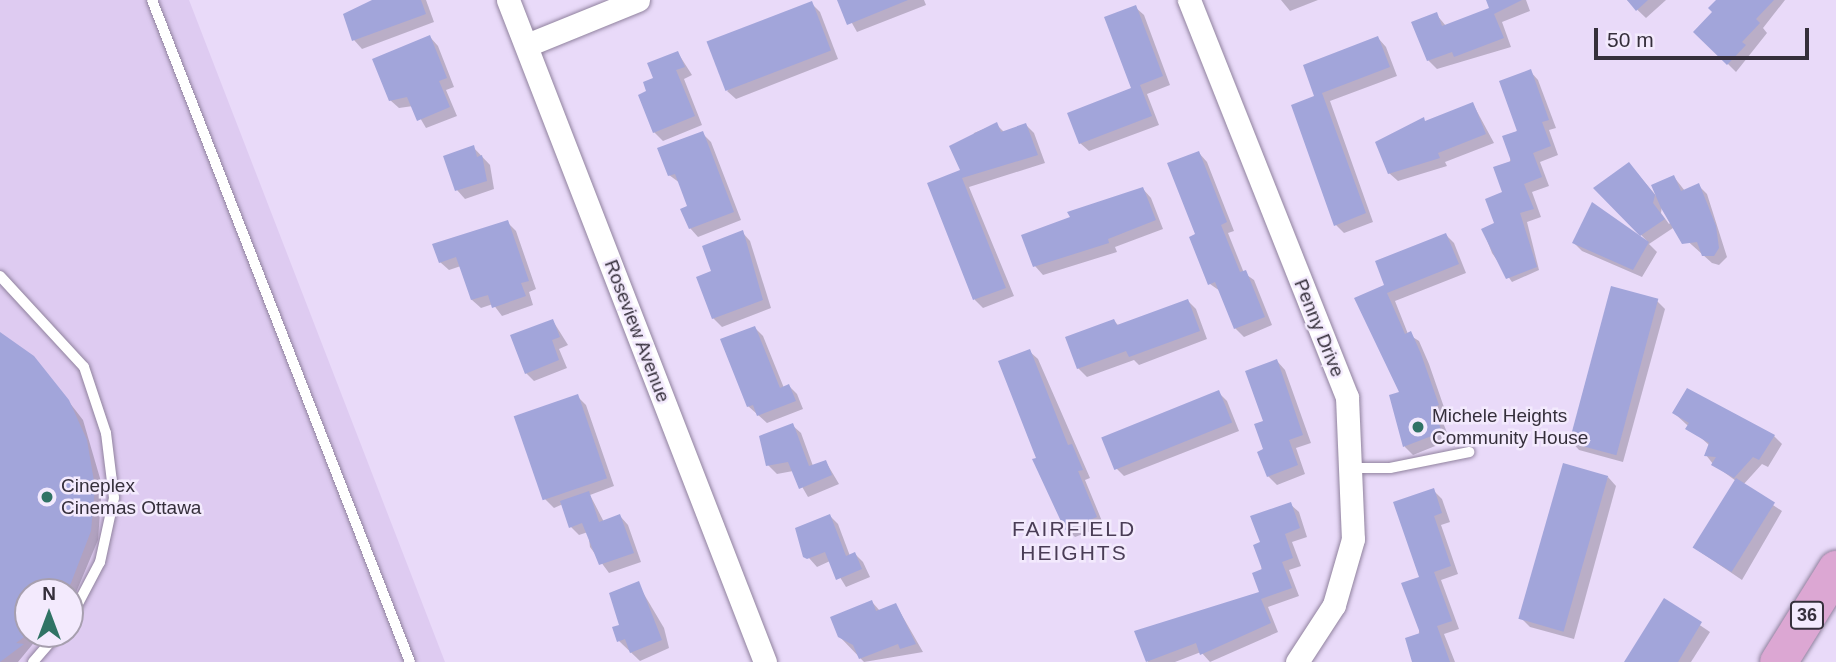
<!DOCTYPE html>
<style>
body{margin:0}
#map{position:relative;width:1836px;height:662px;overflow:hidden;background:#e9daf9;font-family:Arial,sans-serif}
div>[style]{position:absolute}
.built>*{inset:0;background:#decbf1}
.shadow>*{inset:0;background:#0003}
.building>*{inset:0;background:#a2a5da;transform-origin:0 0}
.roads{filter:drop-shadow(0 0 2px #90829e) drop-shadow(0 0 2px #90829e)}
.lane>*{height:10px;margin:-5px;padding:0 5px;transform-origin:5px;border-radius:5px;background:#fff}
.street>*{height:23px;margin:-11.5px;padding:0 11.5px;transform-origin:11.5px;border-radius:11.5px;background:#fff}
.primary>*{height:37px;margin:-18.5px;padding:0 18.5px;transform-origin:18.5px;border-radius:18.5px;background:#dca7d3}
.dots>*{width:19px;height:19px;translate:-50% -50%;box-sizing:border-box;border:4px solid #f3eafd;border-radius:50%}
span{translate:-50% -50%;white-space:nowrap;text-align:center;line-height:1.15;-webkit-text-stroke:5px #f3eafd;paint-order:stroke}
.shield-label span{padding:2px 5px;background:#f3eafd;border:2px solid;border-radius:5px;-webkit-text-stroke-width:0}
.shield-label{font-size:18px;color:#352f3b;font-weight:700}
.street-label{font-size:19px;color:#352f3b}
.poi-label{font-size:19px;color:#352f3b}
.left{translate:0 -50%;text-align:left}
.neighbourhood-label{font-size:21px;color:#4a3d56;letter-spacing:2px}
.north{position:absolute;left:14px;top:578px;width:70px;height:70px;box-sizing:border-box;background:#f3eafd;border:2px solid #a79faf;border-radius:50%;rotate:0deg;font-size:19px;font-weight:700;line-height:28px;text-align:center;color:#352f3b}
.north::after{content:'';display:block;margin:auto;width:24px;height:32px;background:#307365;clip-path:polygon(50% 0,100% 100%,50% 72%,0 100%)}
.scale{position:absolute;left:1594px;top:28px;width:215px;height:32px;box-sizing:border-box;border:4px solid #352f3b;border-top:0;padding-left:9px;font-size:21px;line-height:24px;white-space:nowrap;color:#352f3b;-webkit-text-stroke:5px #f3eafd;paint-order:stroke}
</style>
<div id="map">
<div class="built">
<i style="clip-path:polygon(evenodd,0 0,189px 0,445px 662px,0 662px,0 0,28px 592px,70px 592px,70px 634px,28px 634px,28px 592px)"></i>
</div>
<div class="shadow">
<i style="clip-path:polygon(374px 0,426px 0,434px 22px,362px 49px,354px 40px)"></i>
<i style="clip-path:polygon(839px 0,924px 0,926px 5px,857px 32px)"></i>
<i style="clip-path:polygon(1281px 0,1318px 0,1290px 11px)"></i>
<i style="clip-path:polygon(1488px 0,1526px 0,1530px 11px,1502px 22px,1511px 47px,1437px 69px,1428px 60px,1436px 14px,1446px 26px,1491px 9px)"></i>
<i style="clip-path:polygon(1627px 0,1666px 0,1646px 18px)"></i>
<i style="clip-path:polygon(1717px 0,1785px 0,1763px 28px,1767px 33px,1736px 72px,1696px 32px,1715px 12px)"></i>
<i style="clip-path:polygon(811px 3px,820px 12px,838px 59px,736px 99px,727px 91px)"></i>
<i style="clip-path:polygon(1135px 7px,1144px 15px,1170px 85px,1147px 94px,1159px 125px,1089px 151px,1080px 143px,1134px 89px)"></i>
<i style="clip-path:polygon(430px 37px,438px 46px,454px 87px,446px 90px,457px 116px,426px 128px,413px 106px,399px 108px,390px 100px)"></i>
<i style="clip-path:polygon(1378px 38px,1386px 47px,1397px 76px,1330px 101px,1373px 222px,1344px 233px,1336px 225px,1316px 97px)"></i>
<i style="clip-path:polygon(678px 53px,692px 75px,684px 79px,702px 125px,663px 141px,654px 132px,656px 79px)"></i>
<i style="clip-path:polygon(1530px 71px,1538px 80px,1556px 128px,1549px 130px,1558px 155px,1540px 162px,1549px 186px,1532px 192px,1541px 217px,1527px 222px,1539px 270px,1512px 282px,1492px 253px,1483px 230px,1496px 224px)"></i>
<i style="clip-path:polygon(1473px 104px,1494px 143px,1445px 162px,1447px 166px,1398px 181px,1389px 173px,1427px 123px)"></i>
<i style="clip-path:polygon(996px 124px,1005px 133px,1026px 125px,1034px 133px,1045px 163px,969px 187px,1014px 296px,983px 308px,975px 300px,929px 184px,962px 171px,974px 133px)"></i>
<i style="clip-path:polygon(702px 133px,711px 142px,741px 220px,698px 237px,690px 228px,689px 207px,680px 183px,669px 175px)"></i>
<i style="clip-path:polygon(473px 147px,490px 165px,494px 189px,465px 199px,457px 190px)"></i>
<i style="clip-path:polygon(1199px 153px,1207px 162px,1234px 231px,1228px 233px,1244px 273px,1254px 280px,1272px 325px,1244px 337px,1235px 328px,1220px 291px,1210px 284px,1198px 235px)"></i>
<i style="clip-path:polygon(evenodd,1637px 173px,1658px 198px,1674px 177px,1685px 191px,1698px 185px,1707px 194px,1727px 257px,1719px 265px,1712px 263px,1673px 228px,1649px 244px,1657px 252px,1642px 277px,1582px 251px,1574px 243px,1647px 241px,1595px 188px,1637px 173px,1662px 206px,1670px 223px,1669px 224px,1661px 213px,1662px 206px)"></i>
<i style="clip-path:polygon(1143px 189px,1151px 198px,1163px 229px,1115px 247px,1117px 252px,1043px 275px,1035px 266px)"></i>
<i style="clip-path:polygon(507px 222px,516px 231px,536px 289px,529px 292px,533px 305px,502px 316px,493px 304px,481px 308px,472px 300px,461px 266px,449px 270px,440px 262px)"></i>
<i style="clip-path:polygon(742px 232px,750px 241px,771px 308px,722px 327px,713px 318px,714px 272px)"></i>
<i style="clip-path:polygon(1446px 235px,1454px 243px,1466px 273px,1395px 301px,1408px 334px,1419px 341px,1429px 364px,1446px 413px,1440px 415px,1450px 440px,1413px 455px,1405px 447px,1391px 396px,1401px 393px,1356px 299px,1386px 286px)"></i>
<i style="clip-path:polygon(1188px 301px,1196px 309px,1207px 339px,1139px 365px,1134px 360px,1087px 377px,1078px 368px,1114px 321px,1119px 326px)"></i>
<i style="clip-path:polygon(1657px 301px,1665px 309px,1623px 462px,1579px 450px,1571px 441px)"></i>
<i style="clip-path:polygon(553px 321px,568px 345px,559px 349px,567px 368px,534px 381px,526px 373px)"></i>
<i style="clip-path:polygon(755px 328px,763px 336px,784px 388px,789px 386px,797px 394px,803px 409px,767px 423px,748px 406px)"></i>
<i style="clip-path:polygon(0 336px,42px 367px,83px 420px,102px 485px,98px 540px,72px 602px,70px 592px,28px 592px,28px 634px,41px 634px,18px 662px,0 662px)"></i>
<i style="clip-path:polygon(1029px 351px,1038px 359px,1090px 478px,1085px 480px,1104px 526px,1075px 537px,1067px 529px,1039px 459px)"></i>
<i style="clip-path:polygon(1277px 361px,1285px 370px,1311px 443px,1296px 448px,1305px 474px,1277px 485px,1268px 476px,1265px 422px)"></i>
<i style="clip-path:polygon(1219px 393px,1227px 401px,1239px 431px,1124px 476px,1116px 468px)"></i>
<i style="clip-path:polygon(577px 396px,586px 405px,614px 486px,590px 495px,604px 522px,620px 516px,628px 525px,641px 562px,609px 573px,590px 547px,588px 532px,579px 535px,571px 527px,563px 504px,554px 508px,545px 499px)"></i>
<i style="clip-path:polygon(1674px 413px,1774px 436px,1782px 444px,1768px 467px,1762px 464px,1743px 485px,1782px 511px,1742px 580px,1696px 549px,1736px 481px,1713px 464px,1706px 455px,1710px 446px)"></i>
<i style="clip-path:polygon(792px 425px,801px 433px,813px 466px,826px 462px,839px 484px,808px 497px,793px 471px,777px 474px,768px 465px)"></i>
<i style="clip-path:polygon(1608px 477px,1616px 486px,1574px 639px,1530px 627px,1521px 618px)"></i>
<i style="clip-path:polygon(1433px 490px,1442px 499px,1450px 522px,1441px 525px,1458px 574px,1441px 580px,1459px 629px,1444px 634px,1455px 662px,1416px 662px)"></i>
<i style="clip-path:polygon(1290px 504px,1299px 512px,1307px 537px,1292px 542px,1301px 566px,1289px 570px,1299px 596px,1268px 607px,1278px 632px,1210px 662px,1201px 652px,1175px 662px,1148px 662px,1137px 632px,1261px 593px,1262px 543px)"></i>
<i style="clip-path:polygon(830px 516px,838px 524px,850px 556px,855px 554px,863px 562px,870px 577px,846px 587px,830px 561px,817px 567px,809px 558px,797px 529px)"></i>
<i style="clip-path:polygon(638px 584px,664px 628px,669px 648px,640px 661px,619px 641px)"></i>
<i style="clip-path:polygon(1664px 601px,1710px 632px,1691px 662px,1626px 662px)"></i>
<i style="clip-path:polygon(872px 602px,880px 611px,896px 605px,923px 652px,864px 662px,839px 636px)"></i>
</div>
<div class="building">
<i style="clip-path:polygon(372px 0,421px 0,426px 14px,352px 41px,343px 14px)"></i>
<i style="clip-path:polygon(837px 0,908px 0,847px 25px)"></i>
<i style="clip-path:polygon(1486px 0,1522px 0,1494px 14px,1504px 38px,1454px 57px,1452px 52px,1427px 61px,1411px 22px,1437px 12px,1442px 26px,1489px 8px)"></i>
<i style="clip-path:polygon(1627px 0,1648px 0,1636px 11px)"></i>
<i style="clip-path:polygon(1716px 0,1774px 0,1756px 19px,1760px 23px,1742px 42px,1746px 45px,1727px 65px,1693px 32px,1712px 12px,1708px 8px)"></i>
<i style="left:812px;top:1px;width:53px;height:113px;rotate:69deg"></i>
<i style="clip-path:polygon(1136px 5px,1163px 76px,1140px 85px,1152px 116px,1079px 144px,1067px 113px,1131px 88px,1104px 17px)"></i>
<i style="clip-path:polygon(430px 35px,447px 78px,439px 81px,450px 107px,417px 121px,407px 97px,389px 101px,372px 59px)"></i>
<i style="clip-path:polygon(1378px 36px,1390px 67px,1322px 93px,1366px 213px,1334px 226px,1291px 105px,1314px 96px,1303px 65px)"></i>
<i style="clip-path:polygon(678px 51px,685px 67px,676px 70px,695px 116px,653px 133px,638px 95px,646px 91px,643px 82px,653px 78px,647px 63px)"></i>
<i style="clip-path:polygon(1531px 69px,1549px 120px,1542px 122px,1551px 146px,1533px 153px,1542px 177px,1524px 184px,1534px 209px,1520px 213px,1537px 267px,1506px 279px,1481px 229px,1494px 223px,1485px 199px,1502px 192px,1493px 167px,1511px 161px,1502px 136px,1517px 131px,1499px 81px)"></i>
<i style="clip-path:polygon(1473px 102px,1486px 134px,1438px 153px,1440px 158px,1388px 174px,1375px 142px,1424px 117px,1425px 121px)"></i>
<i style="clip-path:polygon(997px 122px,1001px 132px,1026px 123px,1038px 155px,962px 178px,1006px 288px,973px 300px,927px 183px,960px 170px,949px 146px)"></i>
<i style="clip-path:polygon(703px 131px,734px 212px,689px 229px,680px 209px,687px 206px,675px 174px,668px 176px,657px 148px)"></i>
<i style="clip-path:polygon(474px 145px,477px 157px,482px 155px,487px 181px,455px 191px,443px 156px)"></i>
<i style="clip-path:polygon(1199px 151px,1227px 222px,1221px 225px,1240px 272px,1246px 270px,1265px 317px,1234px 329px,1215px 282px,1208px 285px,1189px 237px,1195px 234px,1167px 163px)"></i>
<i style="clip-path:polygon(1629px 162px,1655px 195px,1653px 203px,1665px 219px,1640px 236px,1593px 188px)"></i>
<i style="clip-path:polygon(1674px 175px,1681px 191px,1699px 183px,1716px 226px,1719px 248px,1714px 256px,1702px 256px,1697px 242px,1682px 244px,1661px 208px,1651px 185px)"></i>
<i style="clip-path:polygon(1143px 187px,1156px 220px,1108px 239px,1109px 243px,1033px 267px,1021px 235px,1070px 217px,1067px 212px)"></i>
<i style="clip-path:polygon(1592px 202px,1649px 242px,1633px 270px,1572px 243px)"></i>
<i style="clip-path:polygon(508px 220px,529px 281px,521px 283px,526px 296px,492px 308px,488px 295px,471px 300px,456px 257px,439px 263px,432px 244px)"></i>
<i style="clip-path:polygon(743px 230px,763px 300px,712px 319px,696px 277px,711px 271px,702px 246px)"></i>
<i style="clip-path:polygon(1446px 233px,1459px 264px,1387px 293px,1405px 334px,1411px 331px,1421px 354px,1439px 405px,1433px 407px,1442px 432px,1403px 447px,1389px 395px,1399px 392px,1354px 298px,1384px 285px,1375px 261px)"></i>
<i style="left:1611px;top:286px;width:49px;height:162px;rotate:15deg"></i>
<i style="clip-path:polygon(1188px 299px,1200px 331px,1129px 357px,1126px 351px,1077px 369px,1065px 337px,1114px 319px,1117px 325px)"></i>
<i style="clip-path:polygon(553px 319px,560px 337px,552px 340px,559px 360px,525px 374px,510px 335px)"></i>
<i style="clip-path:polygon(755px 326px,780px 388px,789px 384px,796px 401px,757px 416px,753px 405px,747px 407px,720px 339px)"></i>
<i style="clip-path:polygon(0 332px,34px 356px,69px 400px,87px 440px,95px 487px,91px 531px,71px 583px,65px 592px,28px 592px,28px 634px,16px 643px,24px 644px,0 662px)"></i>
<i style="clip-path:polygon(1030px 349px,1068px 445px,1072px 444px,1083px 470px,1078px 471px,1097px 517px,1065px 530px,1032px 459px,1036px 458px,998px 361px)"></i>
<i style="clip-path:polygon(1277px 359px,1303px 435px,1289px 440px,1298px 465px,1267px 477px,1257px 452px,1263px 449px,1254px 424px,1263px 421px,1245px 371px)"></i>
<i style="clip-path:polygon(1687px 388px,1775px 435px,1759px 460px,1753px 457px,1734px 478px,1711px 465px,1716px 457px,1704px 456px,1709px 443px,1685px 429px,1689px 423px,1672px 413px)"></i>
<i style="left:1219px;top:390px;width:35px;height:127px;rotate:68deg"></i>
<i style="left:578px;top:394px;width:89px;height:68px;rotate:71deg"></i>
<i style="clip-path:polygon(793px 423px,809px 466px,826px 460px,832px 475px,799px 489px,788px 462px,766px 466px,759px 436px)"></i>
<i style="left:1563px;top:463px;width:47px;height:162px;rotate:16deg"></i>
<i style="left:1736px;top:478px;width:46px;height:82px;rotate:32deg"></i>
<i style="clip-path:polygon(1434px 488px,1442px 513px,1434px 516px,1451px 566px,1434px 572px,1452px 621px,1437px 626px,1450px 662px,1412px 662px,1405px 638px,1420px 633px,1401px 583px,1419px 577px,1393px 502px)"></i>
<i style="clip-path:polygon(589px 491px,599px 522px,620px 514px,634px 553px,599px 565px,582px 523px,569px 528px,560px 501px)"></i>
<i style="clip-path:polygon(1291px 502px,1300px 528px,1285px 534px,1293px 558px,1282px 562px,1292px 588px,1261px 599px,1271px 623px,1200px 655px,1196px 643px,1146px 662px,1134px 631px,1259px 592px,1252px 573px,1262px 569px,1253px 545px,1260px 542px,1250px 516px)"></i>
<i style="clip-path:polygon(830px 514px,846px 556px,855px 552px,862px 569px,836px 580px,825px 552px,807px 559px,803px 557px,795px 528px)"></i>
<i style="clip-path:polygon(639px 581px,662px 640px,630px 653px,625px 639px,617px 642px,612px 627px,619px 625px,609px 593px)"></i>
<i style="clip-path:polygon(1664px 598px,1702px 622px,1678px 662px,1624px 662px)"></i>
<i style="clip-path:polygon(872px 600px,876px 611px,896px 603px,916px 644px,900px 649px,898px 644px,859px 659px,853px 645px,838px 637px,830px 617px)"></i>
</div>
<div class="roads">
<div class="lane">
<i style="left:152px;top:0;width:710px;rotate:68.71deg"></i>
<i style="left:0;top:276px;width:124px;rotate:47.3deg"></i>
<i style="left:84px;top:367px;width:70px;rotate:71.6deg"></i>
<i style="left:106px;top:433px;width:65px;rotate:83deg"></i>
<i style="left:114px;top:498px;width:66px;rotate:102.3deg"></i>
<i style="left:100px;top:562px;width:64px;rotate:117.8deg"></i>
<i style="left:1352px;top:468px;width:38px"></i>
<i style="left:1390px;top:468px;width:81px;rotate:-11.4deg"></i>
<i style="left:33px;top:662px;width:37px;rotate:-49deg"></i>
</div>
<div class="street">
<i style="left:508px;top:0;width:710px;rotate:68.78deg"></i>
<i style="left:1189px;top:0;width:427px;rotate:68.3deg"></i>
<i style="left:1347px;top:397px;width:142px;rotate:87.6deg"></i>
<i style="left:1353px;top:539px;width:69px;rotate:106.1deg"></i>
<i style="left:1334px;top:605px;width:68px;rotate:123deg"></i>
<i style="left:527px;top:45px;width:120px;rotate:-22.1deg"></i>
</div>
<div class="primary">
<i style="left:1778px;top:662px;width:110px;rotate:-58.1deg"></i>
</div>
</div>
<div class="dots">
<i style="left:1418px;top:427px;background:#307365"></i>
<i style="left:47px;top:497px;background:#307365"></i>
</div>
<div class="shield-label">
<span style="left:1807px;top:615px">36</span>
</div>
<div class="street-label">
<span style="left:1319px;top:328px;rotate:68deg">Penny Drive</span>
<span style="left:637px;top:331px;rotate:69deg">Roseview Avenue</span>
</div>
<div class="poi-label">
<span class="left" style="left:1432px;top:427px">Michele Heights<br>Community House</span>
<span class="left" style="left:61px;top:497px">Cineplex<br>Cinemas Ottawa</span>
</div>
<div class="neighbourhood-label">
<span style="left:1074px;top:541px">FAIRFIELD<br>HEIGHTS</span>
</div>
<div class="north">N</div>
<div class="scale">50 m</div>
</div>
